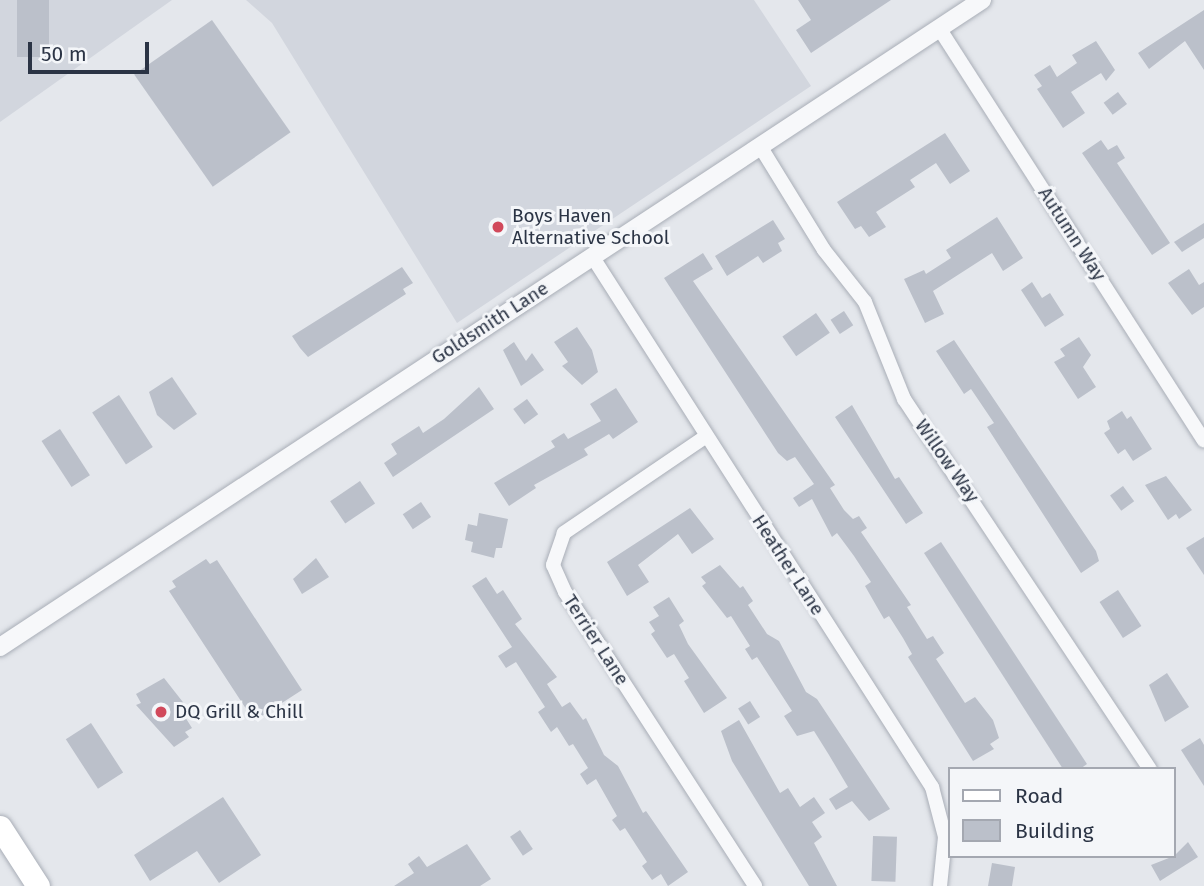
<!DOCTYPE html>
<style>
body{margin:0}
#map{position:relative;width:1204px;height:886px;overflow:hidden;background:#e4e7ec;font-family:"Fira Sans",sans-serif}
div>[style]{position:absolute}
.built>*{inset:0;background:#d2d6de}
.building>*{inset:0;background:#bbc0ca;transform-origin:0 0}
.roads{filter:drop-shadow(0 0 2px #a9aeb7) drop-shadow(0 0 2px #a9aeb7)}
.minor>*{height:14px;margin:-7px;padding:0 7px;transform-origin:7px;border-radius:7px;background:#f7f8fa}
.tertiary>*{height:18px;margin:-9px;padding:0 9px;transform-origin:9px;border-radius:9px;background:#f7f8fa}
.primary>*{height:23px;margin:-11.5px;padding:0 11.5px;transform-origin:11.5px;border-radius:11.5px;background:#fff}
.dots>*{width:19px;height:19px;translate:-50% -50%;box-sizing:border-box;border:4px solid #f4f6f9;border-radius:50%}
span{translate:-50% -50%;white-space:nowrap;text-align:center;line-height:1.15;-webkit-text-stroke:6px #f4f6f9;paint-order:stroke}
.poi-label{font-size:19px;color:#2b3445}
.left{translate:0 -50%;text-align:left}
.street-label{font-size:19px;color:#2b3445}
.legend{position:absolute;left:948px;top:767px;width:228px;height:91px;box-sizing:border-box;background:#f4f6f9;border:2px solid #a4a8b1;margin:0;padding:9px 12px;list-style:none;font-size:21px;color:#2b3445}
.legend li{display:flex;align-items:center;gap:14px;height:35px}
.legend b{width:35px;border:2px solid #a4a8b1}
.scale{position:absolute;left:28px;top:42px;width:121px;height:32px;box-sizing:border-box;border:4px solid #2b3445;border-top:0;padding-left:9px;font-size:21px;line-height:24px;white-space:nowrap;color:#2b3445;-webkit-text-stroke:5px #f4f6f9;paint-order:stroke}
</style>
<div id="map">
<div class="built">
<i style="clip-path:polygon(0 0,172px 0,0 122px)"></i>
<i style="clip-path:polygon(246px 0,754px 0,811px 86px,457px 323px,272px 23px)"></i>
</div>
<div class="building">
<i style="left:17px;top:0;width:32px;height:57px"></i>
<i style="clip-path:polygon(798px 0,891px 0,811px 53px,796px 30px,811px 20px)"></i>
<i style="clip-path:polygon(1204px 10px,1204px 70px,1185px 41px,1149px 69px,1138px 53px)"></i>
<i style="left:212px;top:20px;width:137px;height:95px;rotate:55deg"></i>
<i style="clip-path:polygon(1096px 41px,1115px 70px,1106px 81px,1101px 73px,1071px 92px,1085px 113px,1063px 128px,1037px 89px,1042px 86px,1034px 75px,1050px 65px,1057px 77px,1077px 63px,1072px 55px)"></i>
<i style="left:1118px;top:92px;width:15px;height:18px;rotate:53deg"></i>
<i style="clip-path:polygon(945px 133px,970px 171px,950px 184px,936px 163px,910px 180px,915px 187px,876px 212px,886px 227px,869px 237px,861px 226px,855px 229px,837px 202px)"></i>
<i style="clip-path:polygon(1101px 140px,1108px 150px,1117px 145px,1125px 158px,1117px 163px,1170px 243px,1152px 255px,1082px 153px)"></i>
<i style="clip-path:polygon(997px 217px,1023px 258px,1003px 271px,992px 253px,933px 291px,944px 314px,925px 323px,904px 279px,924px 270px,926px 274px,951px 258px,946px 250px)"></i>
<i style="clip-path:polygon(773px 220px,785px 239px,778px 243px,782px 251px,763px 263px,758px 256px,727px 276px,715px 256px)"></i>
<i style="clip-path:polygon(1204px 223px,1204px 238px,1182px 252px,1174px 242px)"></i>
<i style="clip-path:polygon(703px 253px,713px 269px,693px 281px,828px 475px,835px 485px,830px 488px,844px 510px,853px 519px,859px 516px,867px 528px,861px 532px,911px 605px,907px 607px,927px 639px,933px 636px,944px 653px,936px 659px,965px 703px,975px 697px,993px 720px,999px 738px,990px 744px,994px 749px,973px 761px,908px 657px,912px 654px,903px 638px,889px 616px,884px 619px,877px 607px,865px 586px,871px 582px,854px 556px,837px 533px,832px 537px,812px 499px,799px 507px,793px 498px,814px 484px,795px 457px,787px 461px,778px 453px,664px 278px)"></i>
<i style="clip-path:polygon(402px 267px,413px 283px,403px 289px,406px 294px,308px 357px,300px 348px,292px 336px)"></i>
<i style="clip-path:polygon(1189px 269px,1199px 285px,1204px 282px,1204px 307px,1192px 315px,1168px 283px)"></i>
<i style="clip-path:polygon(1032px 282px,1042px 298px,1050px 293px,1064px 315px,1045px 327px,1021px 290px)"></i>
<i style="left:844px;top:311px;width:17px;height:16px;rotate:57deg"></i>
<i style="left:816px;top:313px;width:24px;height:41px;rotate:55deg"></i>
<i style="clip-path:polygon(577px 327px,592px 350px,598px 372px,582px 385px,562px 366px,568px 362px,554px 342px)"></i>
<i style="clip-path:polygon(1079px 337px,1091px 355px,1083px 367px,1096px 387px,1078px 399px,1054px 362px,1065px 356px,1060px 349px)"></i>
<i style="clip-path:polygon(954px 340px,1096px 551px,1099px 561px,1081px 573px,987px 427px,994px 423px,971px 389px,964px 394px,936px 351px)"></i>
<i style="clip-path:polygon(514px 342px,526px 361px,532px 353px,544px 370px,521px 386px,503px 350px)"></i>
<i style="clip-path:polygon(172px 377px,197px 414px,174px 430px,157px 415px,149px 392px)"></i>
<i style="clip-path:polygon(479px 387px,494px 409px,393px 477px,384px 463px,397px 454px,391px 444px,419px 426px,423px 433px,444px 419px)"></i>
<i style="clip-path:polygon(616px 388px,638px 422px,613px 439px,609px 434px,584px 449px,588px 455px,534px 485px,536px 488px,509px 506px,494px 483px,555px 447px,551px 441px,564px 433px,568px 439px,601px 421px,590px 404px)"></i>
<i style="left:119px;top:395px;width:62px;height:32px;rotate:57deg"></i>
<i style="left:527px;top:399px;width:19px;height:17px;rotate:54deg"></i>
<i style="clip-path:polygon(852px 405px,895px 479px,899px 477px,923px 513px,906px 524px,835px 417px)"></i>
<i style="clip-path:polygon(1122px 411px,1127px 419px,1131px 416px,1152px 449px,1133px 461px,1125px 449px,1118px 454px,1104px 433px,1110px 429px,1107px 421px)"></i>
<i style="left:60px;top:429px;width:55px;height:22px;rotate:57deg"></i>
<i style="clip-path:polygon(1166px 476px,1192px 510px,1179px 519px,1176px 514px,1168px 520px,1145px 485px)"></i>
<i style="left:360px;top:481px;width:27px;height:36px;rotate:56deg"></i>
<i style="left:1123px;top:486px;width:19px;height:16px;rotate:54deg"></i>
<i style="left:421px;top:502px;width:18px;height:22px;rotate:56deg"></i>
<i style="clip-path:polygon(690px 508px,714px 539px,692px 554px,678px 534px,638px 565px,649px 582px,627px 596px,607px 562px)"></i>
<i style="clip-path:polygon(479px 513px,508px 519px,502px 548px,496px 548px,494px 558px,471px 552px,473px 542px,465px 540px,468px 524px,477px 526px)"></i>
<i style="clip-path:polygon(1204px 537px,1204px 575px,1186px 548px)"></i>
<i style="clip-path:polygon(941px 542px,1087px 764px,1080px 769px,1063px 769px,924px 553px)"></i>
<i style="clip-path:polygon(316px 558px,329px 577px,302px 594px,293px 579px)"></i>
<i style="clip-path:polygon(206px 559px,210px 564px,217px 560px,302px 690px,254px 721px,169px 591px,176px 587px,172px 581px)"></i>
<i style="clip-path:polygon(720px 565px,740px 588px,743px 586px,753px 601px,748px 605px,767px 634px,779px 641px,806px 692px,817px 699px,890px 809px,869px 821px,852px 801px,836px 810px,829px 799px,848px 787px,829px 755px,814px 731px,797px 736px,784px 716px,792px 711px,757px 657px,752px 660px,745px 649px,750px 646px,731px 616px,727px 618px,702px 586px,706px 583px,701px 577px)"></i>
<i style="clip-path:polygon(486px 577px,497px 594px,503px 590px,522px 619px,515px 624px,557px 677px,547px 684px,562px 707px,570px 702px,583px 720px,586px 718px,604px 755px,618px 766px,643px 813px,646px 811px,688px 872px,668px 886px,661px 874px,652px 880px,642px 866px,647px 862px,625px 828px,620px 831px,612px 820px,617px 816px,596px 779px,587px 785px,580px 774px,588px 768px,573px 744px,569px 746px,557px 727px,551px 732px,538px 712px,545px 707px,516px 662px,506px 668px,498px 656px,512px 647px,472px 586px)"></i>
<i style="left:1118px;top:590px;width:43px;height:22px;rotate:57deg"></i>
<i style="clip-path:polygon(669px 597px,684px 621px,679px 625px,688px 644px,727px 698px,704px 713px,684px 681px,689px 678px,674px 654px,667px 658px,651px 634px,655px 631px,649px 622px,659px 616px,653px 607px)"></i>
<i style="clip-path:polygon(1167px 673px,1189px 707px,1165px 722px,1149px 685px)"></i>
<i style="clip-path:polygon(164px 678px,186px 706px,180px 709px,192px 728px,185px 732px,189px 737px,174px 747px,136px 705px,141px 703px,136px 694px)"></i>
<i style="left:750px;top:701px;width:19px;height:14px;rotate:58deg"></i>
<i style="clip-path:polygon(739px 720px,780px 793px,788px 788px,800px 807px,814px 797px,825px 813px,812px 822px,822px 837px,814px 843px,837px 886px,809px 886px,732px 761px,721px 731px)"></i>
<i style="left:91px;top:723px;width:59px;height:30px;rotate:57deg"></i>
<i style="clip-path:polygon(1200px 738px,1204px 745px,1204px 786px,1181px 750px)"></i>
<i style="clip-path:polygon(223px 797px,261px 855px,219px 883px,197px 851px,150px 881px,134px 855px)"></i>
<i style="left:520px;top:830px;width:23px;height:12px;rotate:56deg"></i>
<i style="left:873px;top:836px;width:24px;height:45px;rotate:2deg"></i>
<i style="clip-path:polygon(1188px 842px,1198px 857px,1160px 881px,1151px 865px,1174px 856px)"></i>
<i style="clip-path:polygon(467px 844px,491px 879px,480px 886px,394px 886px,414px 873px,408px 864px,419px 856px,427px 867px)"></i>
<i style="clip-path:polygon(992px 863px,1015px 867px,1012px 886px,988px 886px)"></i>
</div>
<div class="roads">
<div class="minor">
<i style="left:939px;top:28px;width:490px;rotate:57.3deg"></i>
<i style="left:760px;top:146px;width:122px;rotate:58.4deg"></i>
<i style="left:824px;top:250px;width:66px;rotate:51.7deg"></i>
<i style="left:865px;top:302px;width:105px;rotate:68.1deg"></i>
<i style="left:904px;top:399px;width:444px;rotate:56.4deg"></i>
<i style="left:592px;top:256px;width:631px;rotate:57.37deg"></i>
<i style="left:932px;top:787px;width:52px;rotate:75.4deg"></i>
<i style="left:945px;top:837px;width:49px;rotate:95.8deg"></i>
<i style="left:705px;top:437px;width:171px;rotate:145.8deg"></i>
<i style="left:564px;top:533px;width:34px;rotate:109deg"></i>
<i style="left:553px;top:565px;width:30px;rotate:66deg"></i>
<i style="left:565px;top:592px;width:350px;rotate:57.1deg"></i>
</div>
<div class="tertiary">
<i style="left:0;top:647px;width:1176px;rotate:-33.38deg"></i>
</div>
<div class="primary">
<i style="left:0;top:827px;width:70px;rotate:57.2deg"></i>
</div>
</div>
<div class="dots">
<i style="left:498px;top:227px;background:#d1495b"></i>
<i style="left:161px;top:712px;background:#d1495b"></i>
</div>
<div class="poi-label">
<span class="left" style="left:512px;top:227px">Boys Haven<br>Alternative School</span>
<span class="left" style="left:175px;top:712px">DQ Grill &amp; Chill</span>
</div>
<div class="street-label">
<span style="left:1072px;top:234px;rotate:57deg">Autumn Way</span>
<span style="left:490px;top:323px;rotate:-33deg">Goldsmith Lane</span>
<span style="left:947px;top:461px;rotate:55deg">Willow Way</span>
<span style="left:788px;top:565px;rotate:57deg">Heather Lane</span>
<span style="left:596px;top:640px;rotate:57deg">Terrier Lane</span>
</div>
<ul class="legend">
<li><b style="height:9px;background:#fff"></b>Road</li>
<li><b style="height:19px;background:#bbc0ca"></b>Building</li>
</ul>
<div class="scale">50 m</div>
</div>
